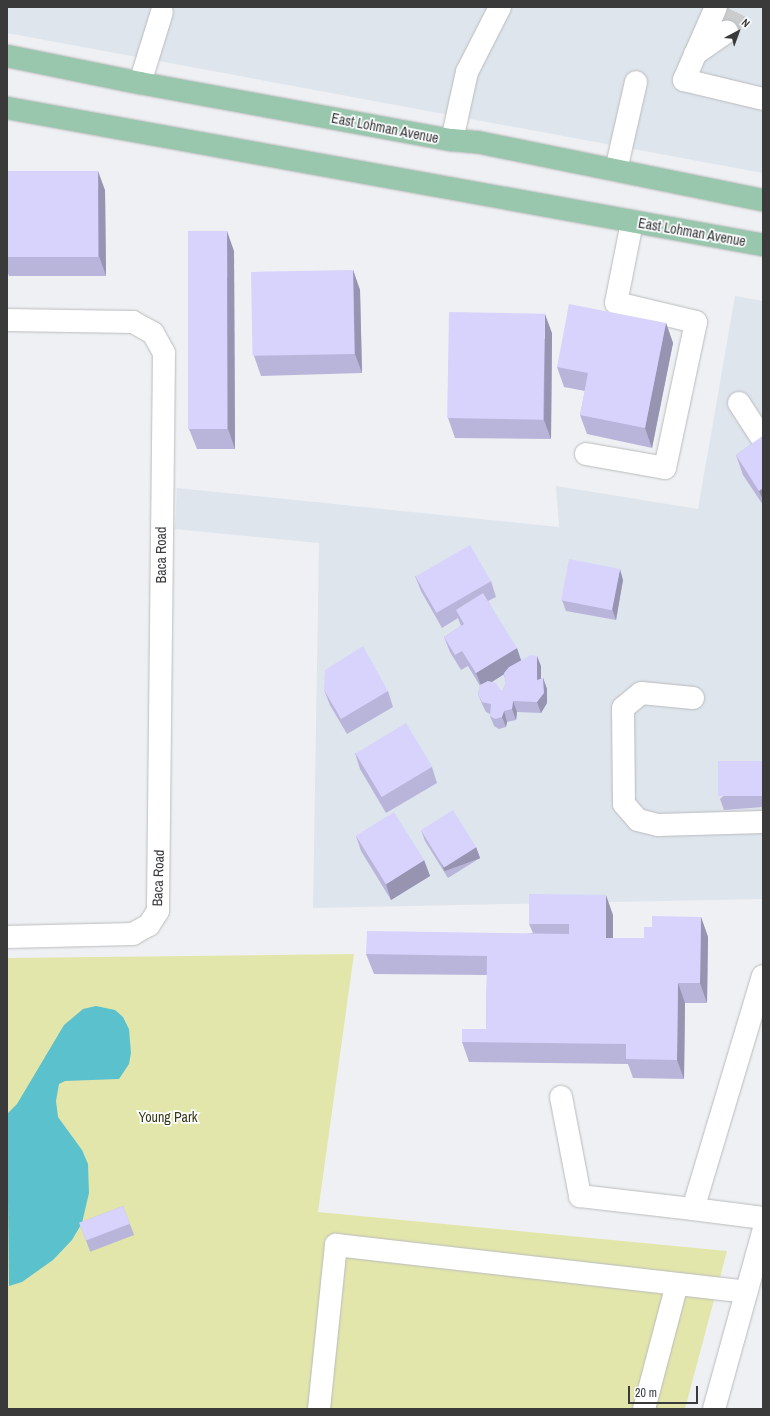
<!DOCTYPE html>
<style>
body{margin:0}
#map{position:relative;width:770px;height:1416px;overflow:hidden;background:#eff0f3;font-family:"Archivo Narrow",sans-serif}
div>[style]{position:absolute}
.built>*{inset:0;background:#dfe5ed}
.green>*{inset:0;background:#e3e6ab}
.water>*{inset:0;background:#5bc1cc}
.minor-tunnel>*{height:22px;margin-top:-11px;transform-origin:0;background:repeating-linear-gradient(90deg,#cbccce 0 22px,transparent 0 33px)}
.roads{filter:drop-shadow(0 0 1px #b9bbbd) drop-shadow(0 0 1px #b9bbbd)}
.minor>*{height:22px;margin:-11px;padding:0 11px;transform-origin:11px;border-radius:11px;background:#fff}
.major>*{height:22px;margin:-11px;padding:0 11px;transform-origin:11px;border-radius:11px;background:#98c7ad}
.wall>*{inset:0;background:#b9b5da;transform-origin:0 0}
.shaded-wall>*{inset:0;background:#9694b1;transform-origin:0 0}
.building>*{inset:0;background:#d7d3fd;transform-origin:0 0}
span{translate:-50% -50%;white-space:nowrap;text-align:center;line-height:1.15;-webkit-text-stroke:3.5px #fdfeff;paint-order:stroke}
.street-label{font-size:14px;color:#3a3a3b}
.park-label{font-size:14px;color:#373817}
.frame{position:absolute;inset:0;border:8px solid #3a3a3b;pointer-events:none}
.north{position:absolute;left:718px;top:12px;width:40px;height:40px;-webkit-text-stroke:3px #fdfeff;paint-order:stroke;rotate:41deg;font-size:11px;font-weight:700;line-height:16px;text-align:center;color:#3a3a3b}
.north::after{content:'';display:block;margin:auto;width:14px;height:18px;background:#3a3a3b;clip-path:polygon(50% 0,100% 100%,50% 72%,0 100%)}
.scale{position:absolute;left:628px;top:1386px;width:70px;height:18px;box-sizing:border-box;border:2px solid #3a3a3b;border-top:0;padding-left:5px;font-size:12px;line-height:14px;white-space:nowrap;color:#3a3a3b;-webkit-text-stroke:3px #fdfeff;paint-order:stroke}
</style>
<div id="map">
<div class="built">
<i style="clip-path:polygon(7px 7px,763px 7px,763px 173px,7px 33px)"></i>
<i style="clip-path:polygon(735px 296px,763px 301px,763px 899px,313px 908px,319px 543px,175px 529px,177px 488px,559px 527px,556px 486px,698px 509px)"></i>
</div>
<div class="green">
<i style="clip-path:polygon(354px 954px,318px 1212px,727px 1251px,685px 1409px,7px 1409px,7px 958px)"></i>
</div>
<div class="water">
<i style="clip-path:polygon(96px 1006px,115px 1010px,123px 1017px,129px 1029px,131px 1053px,129px 1064px,119px 1079px,65px 1081px,59px 1084px,56px 1101px,58px 1117px,82px 1150px,88px 1164px,89px 1193px,82px 1223px,72px 1240px,53px 1260px,22px 1282px,9px 1286px,7px 1114px,17px 1104px,64px 1025px,83px 1009px)"></i>
</div>
<div class="minor-tunnel">
<i style="left:727px;top:32px;width:28px;rotate:-64deg"></i>
</div>
<div class="roads">
<div class="minor">
<i style="left:716px;top:7px;width:80px;rotate:113.7deg"></i>
<i style="left:684px;top:80px;width:81px;rotate:13.5deg"></i>
<i style="left:695px;top:54px;width:39px;rotate:-35deg"></i>
<i style="left:140px;top:83px;width:74px;rotate:-72.8deg"></i>
<i style="left:452px;top:140px;width:70px;rotate:-77.6deg"></i>
<i style="left:467px;top:72px;width:73px;rotate:-63.1deg"></i>
<i style="left:616px;top:170px;width:90px;rotate:-77.2deg"></i>
<i style="left:7px;top:320px;width:126px;rotate:0.9deg"></i>
<i style="left:133px;top:322px;width:23px;rotate:29deg"></i>
<i style="left:153px;top:333px;width:23px;rotate:61deg"></i>
<i style="left:164px;top:353px;width:558px;rotate:90.62deg"></i>
<i style="left:158px;top:911px;width:17px;rotate:123deg"></i>
<i style="left:149px;top:925px;width:18px;rotate:151deg"></i>
<i style="left:133px;top:934px;width:126px;rotate:178.6deg"></i>
<i style="left:739px;top:403px;width:44px;rotate:57deg"></i>
<i style="left:586px;top:454px;width:80px;rotate:10deg"></i>
<i style="left:665px;top:468px;width:149px;rotate:-78deg"></i>
<i style="left:696px;top:322px;width:82px;rotate:-166.6deg"></i>
<i style="left:616px;top:303px;width:83px;rotate:-78.8deg"></i>
<i style="left:693px;top:698px;width:52px;rotate:-174.5deg"></i>
<i style="left:641px;top:693px;width:23px;rotate:140deg"></i>
<i style="left:623px;top:708px;width:96px;rotate:89.4deg"></i>
<i style="left:624px;top:804px;width:21px;rotate:49deg"></i>
<i style="left:638px;top:820px;width:21px;rotate:14deg"></i>
<i style="left:658px;top:825px;width:105px;rotate:-1.6deg"></i>
<i style="left:561px;top:1097px;width:101px;rotate:79.1deg"></i>
<i style="left:580px;top:1196px;width:114px;rotate:6.6deg"></i>
<i style="left:693px;top:1209px;width:243px;rotate:-73.3deg"></i>
<i style="left:693px;top:1209px;width:71px;rotate:7.3deg"></i>
<i style="left:319px;top:1409px;width:165px;rotate:-84.1deg"></i>
<i style="left:336px;top:1245px;width:413px;rotate:6.5deg"></i>
<i style="left:644px;top:1409px;width:129px;rotate:-75.2deg"></i>
<i style="left:714px;top:1409px;width:184px;rotate:-74.5deg"></i>
</div>
<div class="major">
<i style="left:7px;top:56px;width:136px;rotate:11.5deg"></i>
<i style="left:140px;top:83px;width:317px;rotate:10.4deg"></i>
<i style="left:452px;top:140px;width:25px;rotate:5deg"></i>
<i style="left:477px;top:142px;width:292px;rotate:11.5deg"></i>
<i style="left:7px;top:108px;width:768px;rotate:10.27deg"></i>
</div>
</div>
<div class="wall">
<i style="clip-path:polygon(7px 171px,105px 190px,106px 276px,9px 276px,7px 270px)"></i>
<i style="clip-path:polygon(234px 251px,235px 449px,197px 449px,189px 429px)"></i>
<i style="clip-path:polygon(353px 270px,360px 290px,362px 373px,261px 376px,254px 356px)"></i>
<i style="clip-path:polygon(666px 323px,673px 343px,652px 448px,587px 434px,580px 415px,585px 391px,564px 387px,557px 367px)"></i>
<i style="clip-path:polygon(552px 333px,551px 439px,455px 438px,448px 418px)"></i>
<i style="clip-path:polygon(763px 436px,763px 505px,743px 475px,736px 455px)"></i>
<i style="clip-path:polygon(evenodd,415px 576px,491px 581px,496px 597px,488px 601px,521px 660px,541px 666px,541px 679px,543px 678px,547px 689px,547px 703px,541px 713px,517px 712px,516px 720px,507px 722px,506px 727px,499px 729px,494px 726px,490px 716px,490px 714px,486px 712px,482px 704px,478px 694px,480px 686px,468px 666px,461px 670px,450px 652px,444px 637px,461px 626px,458px 618px,442px 628px,421px 591px,415px 576px,504px 674px,506px 683px,502px 692px,492px 682px,504px 674px)"></i>
<i style="clip-path:polygon(623px 580px,616px 620px,566px 611px,562px 600px)"></i>
<i style="clip-path:polygon(324px 690px,388px 691px,393px 707px,347px 734px,330px 705px)"></i>
<i style="clip-path:polygon(355px 753px,432px 767px,437px 783px,386px 813px,360px 769px)"></i>
<i style="clip-path:polygon(763px 761px,763px 807px,724px 810px,720px 799px)"></i>
<i style="clip-path:polygon(421px 830px,476px 847px,480px 858px,448px 878px,425px 841px)"></i>
<i style="clip-path:polygon(356px 836px,424px 860px,430px 876px,391px 900px,361px 851px)"></i>
<i style="clip-path:polygon(613px 915px,613px 938px,644px 938px,652px 927px,701px 917px,708px 937px,707px 1003px,685px 1003px,684px 1079px,633px 1078px,628px 1064px,469px 1062px,462px 1042px,486px 1029px,487px 975px,374px 974px,366px 954px,533px 933px,529px 924px)"></i>
<i style="left:123px;top:1206px;width:31px;height:47px;rotate:69deg"></i>
</div>
<div class="shaded-wall">
<i style="clip-path:polygon(98px 171px,105px 190px,106px 276px,99px 256px)"></i>
<i style="clip-path:polygon(227px 231px,234px 251px,235px 449px,228px 429px)"></i>
<i style="clip-path:polygon(353px 270px,360px 290px,362px 373px,355px 354px)"></i>
<i style="clip-path:polygon(545px 314px,552px 333px,551px 439px,544px 420px)"></i>
<i style="clip-path:polygon(666px 323px,673px 343px,652px 448px,645px 428px)"></i>
<i style="clip-path:polygon(763px 488px,763px 500px,759px 491px)"></i>
<i style="clip-path:polygon(620px 569px,623px 580px,616px 620px,612px 609px)"></i>
<i style="clip-path:polygon(517px 648px,522px 663px,482px 688px,476px 673px)"></i>
<i style="clip-path:polygon(537px 656px,541px 666px,541px 691px,537px 680px)"></i>
<i style="clip-path:polygon(543px 678px,547px 689px,547px 703px,541px 713px,537px 702px)"></i>
<i style="clip-path:polygon(513px 701px,517px 712px,516px 720px,512px 709px)"></i>
<i style="clip-path:polygon(504px 711px,507px 722px,506px 727px,502px 717px)"></i>
<i style="left:476px;top:847px;width:12px;height:38px;rotate:70deg"></i>
<i style="clip-path:polygon(424px 860px,430px 876px,391px 900px,386px 884px)"></i>
<i style="clip-path:polygon(606px 895px,613px 915px,613px 958px,606px 938px)"></i>
<i style="clip-path:polygon(701px 917px,708px 937px,707px 1003px,700px 983px)"></i>
<i style="clip-path:polygon(678px 983px,685px 1003px,684px 1079px,677px 1060px)"></i>
</div>
<div class="building">
<i style="left:7px;top:171px;width:91px;height:86px"></i>
<i style="left:188px;top:231px;width:39px;height:198px"></i>
<i style="left:353px;top:270px;width:84px;height:102px;rotate:89deg"></i>
<i style="clip-path:polygon(569px 304px,666px 323px,645px 428px,580px 415px,588px 373px,557px 367px)"></i>
<i style="left:449px;top:312px;width:96px;height:106px;rotate:1deg"></i>
<i style="clip-path:polygon(763px 436px,763px 488px,759px 491px,736px 455px)"></i>
<i style="left:470px;top:545px;width:42px;height:63px;rotate:60deg"></i>
<i style="left:569px;top:559px;width:52px;height:42px;rotate:11deg"></i>
<i style="clip-path:polygon(483px 593px,517px 648px,476px 673px,462px 651px,455px 655px,444px 637px,464px 624px,456px 610px)"></i>
<i style="clip-path:polygon(363px 646px,388px 691px,341px 719px,324px 690px,325px 670px)"></i>
<i style="clip-path:polygon(531px 655px,537px 656px,537px 680px,543px 678px,544px 693px,537px 702px,513px 701px,512px 709px,504px 711px,502px 717px,495px 719px,490px 716px,491px 704px,482px 702px,478px 694px,480px 685px,488px 681px,496px 683px,502px 692px,506px 683px,504px 673px,509px 667px)"></i>
<i style="left:406px;top:723px;width:51px;height:59px;rotate:59deg"></i>
<i style="left:763px;top:761px;width:35px;height:45px;rotate:90deg"></i>
<i style="left:453px;top:810px;width:44px;height:38px;rotate:58deg"></i>
<i style="left:394px;top:812px;width:57px;height:45px;rotate:58deg"></i>
<i style="clip-path:polygon(529px 894px,606px 895px,606px 938px,644px 938px,644px 927px,652px 927px,652px 916px,701px 917px,700px 983px,678px 983px,677px 1060px,626px 1059px,626px 1044px,462px 1042px,462px 1029px,486px 1029px,487px 956px,366px 954px,367px 931px,569px 934px,569px 924px,529px 924px)"></i>
<i style="left:123px;top:1206px;width:19px;height:47px;rotate:69deg"></i>
</div>
<div class="street-label">
<span style="left:385px;top:128px;rotate:11deg">East Lohman Avenue</span>
<span style="left:692px;top:232px;rotate:10deg">East Lohman Avenue</span>
<span style="left:161px;top:555px;rotate:-90deg">Baca Road</span>
<span style="left:158px;top:878px;rotate:-88deg">Baca Road</span>
</div>
<div class="park-label">
<span style="left:168px;top:1117px">Young Park</span>
</div>
<div class="frame"></div>
<div class="north">N</div>
<div class="scale">20 m</div>
</div>
